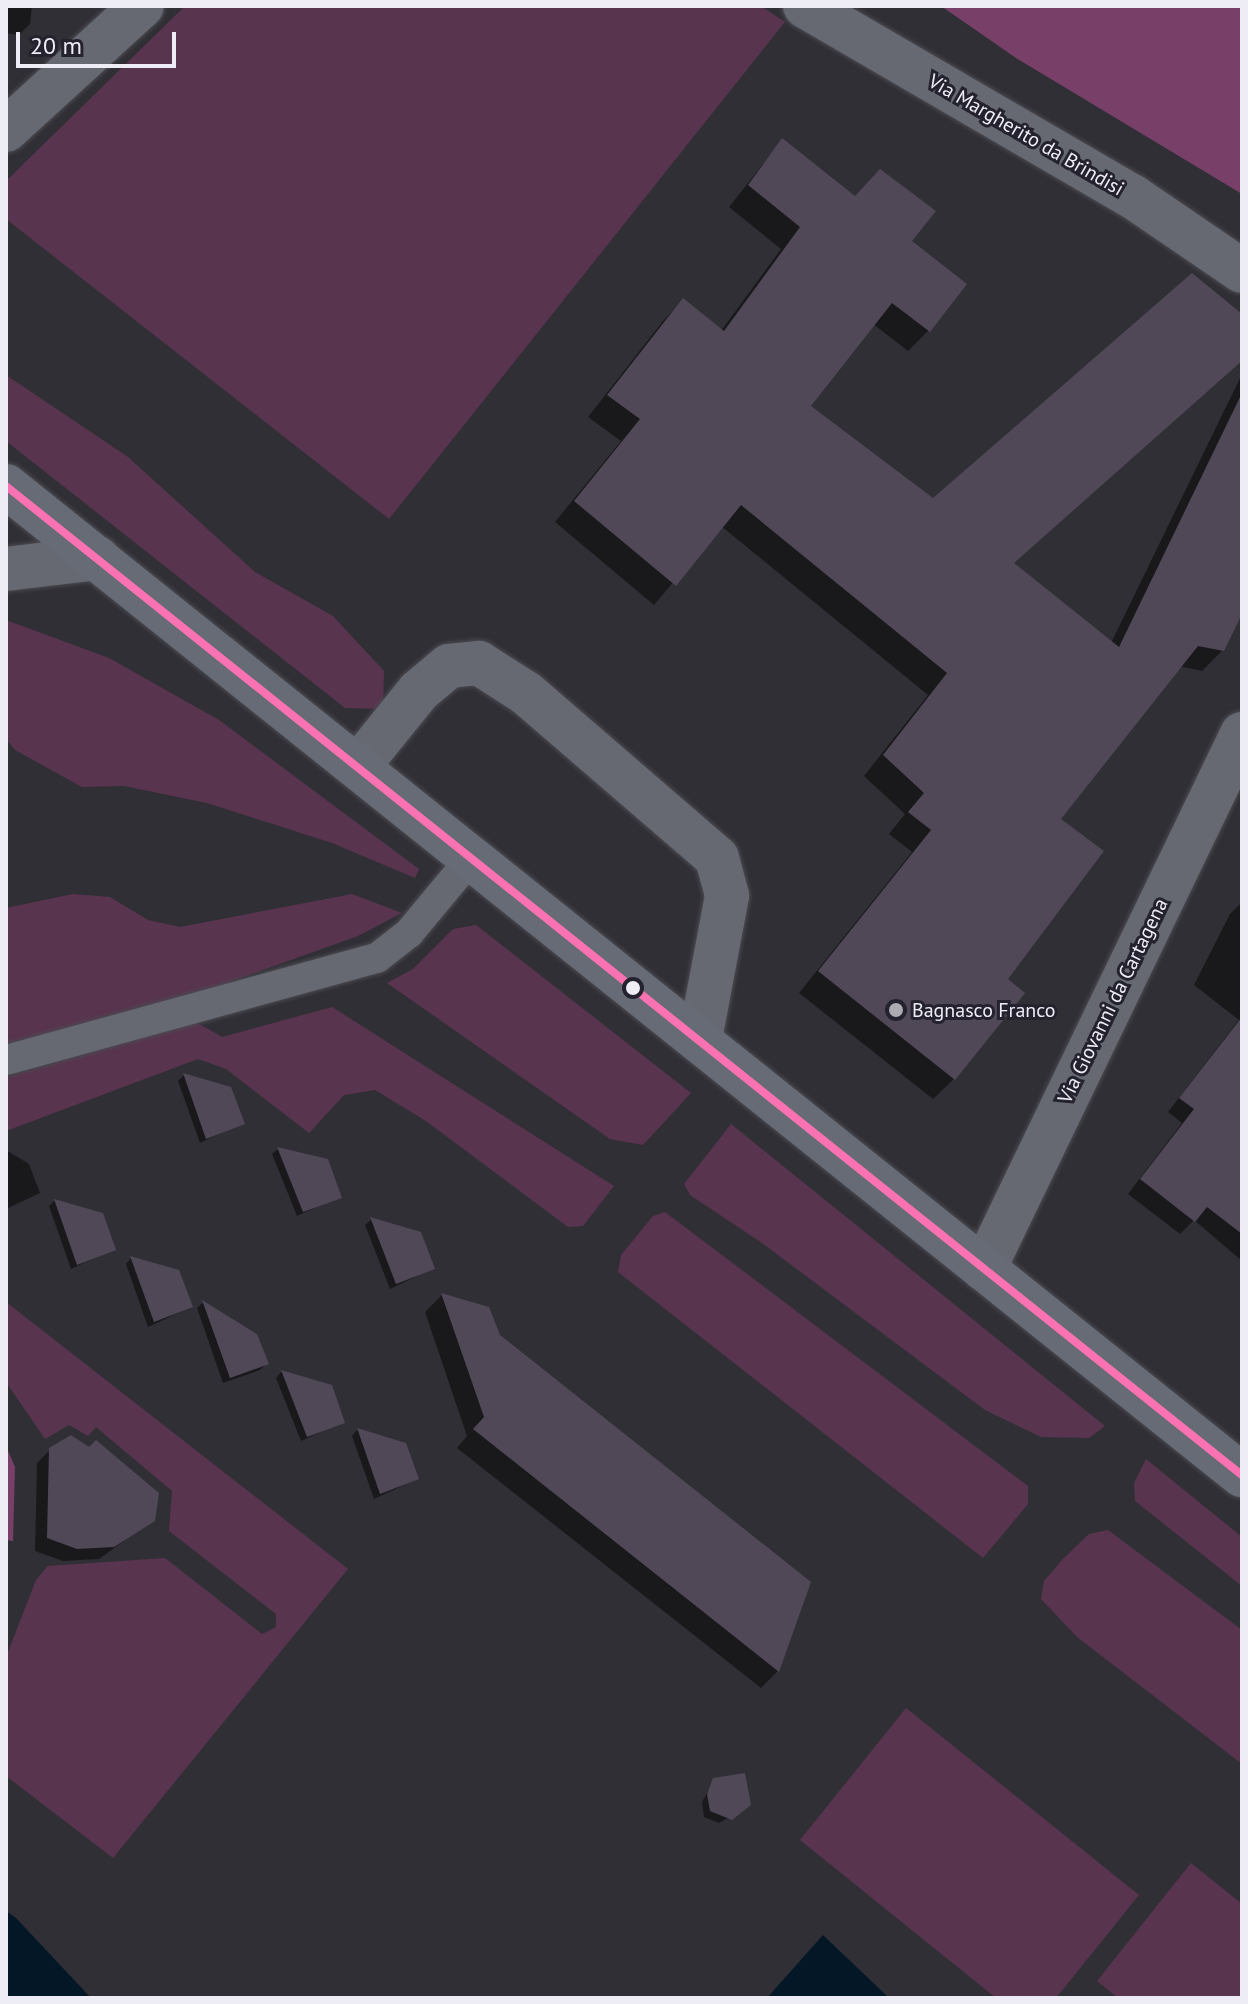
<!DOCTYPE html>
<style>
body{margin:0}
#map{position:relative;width:1248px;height:2004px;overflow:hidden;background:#302f36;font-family:"PT Sans",sans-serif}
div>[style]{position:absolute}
.green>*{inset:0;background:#59344f}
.forest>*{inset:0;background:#784069}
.water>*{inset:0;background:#041726}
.shadow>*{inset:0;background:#0007}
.building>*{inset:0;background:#504857}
.roads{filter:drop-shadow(0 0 2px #4b4a50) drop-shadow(0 0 2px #4b4a50)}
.service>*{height:30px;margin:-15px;padding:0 15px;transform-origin:15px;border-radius:15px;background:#666972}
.minor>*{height:44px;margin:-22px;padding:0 22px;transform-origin:22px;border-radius:22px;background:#666972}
.secondary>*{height:44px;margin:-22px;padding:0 22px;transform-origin:22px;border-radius:22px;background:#676b76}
.bus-1>*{height:8px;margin:-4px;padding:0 4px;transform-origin:4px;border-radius:4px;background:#fa72b2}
.dots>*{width:22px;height:22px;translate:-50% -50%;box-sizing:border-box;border:4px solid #23222e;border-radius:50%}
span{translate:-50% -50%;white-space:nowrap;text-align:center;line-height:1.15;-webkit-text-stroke:6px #23222e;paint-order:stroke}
.street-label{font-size:20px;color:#eeedf6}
.poi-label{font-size:20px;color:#eeedf6}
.left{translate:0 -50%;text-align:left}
.frame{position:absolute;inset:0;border:8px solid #eeedf6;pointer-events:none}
.scale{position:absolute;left:16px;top:32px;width:160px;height:36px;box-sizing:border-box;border:4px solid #eeedf6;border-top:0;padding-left:10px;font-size:24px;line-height:28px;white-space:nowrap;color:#eeedf6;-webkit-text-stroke:6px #23222e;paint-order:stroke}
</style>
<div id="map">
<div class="green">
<i style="clip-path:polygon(185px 6px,761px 6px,785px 22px,389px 519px,6px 219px,6px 181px)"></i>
<i style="clip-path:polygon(6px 375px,128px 457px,255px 572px,333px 616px,384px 671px,383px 709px,345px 708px,6px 441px)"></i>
<i style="clip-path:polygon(6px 620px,109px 658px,219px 720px,419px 869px,415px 878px,332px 843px,207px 803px,124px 786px,82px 787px,15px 750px,6px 739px)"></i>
<i style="clip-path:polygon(73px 894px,110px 897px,148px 920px,180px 927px,352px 894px,402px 913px,358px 936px,188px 997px,6px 1044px,6px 908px)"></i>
<i style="clip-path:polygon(476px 925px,691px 1093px,643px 1145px,610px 1139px,387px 983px,413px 969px,453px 929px)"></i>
<i style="clip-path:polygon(332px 1007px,614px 1186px,583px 1226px,568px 1227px,426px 1121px,375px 1090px,344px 1095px,309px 1133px,226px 1069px,198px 1059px,6px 1131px,6px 1077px,196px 1022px,222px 1037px)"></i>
<i style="clip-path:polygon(731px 1124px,1105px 1426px,1089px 1438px,1041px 1437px,985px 1410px,762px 1243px,690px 1195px,684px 1184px)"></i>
<i style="clip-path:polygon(665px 1212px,1028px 1486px,1028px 1504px,983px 1558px,618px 1272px,621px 1255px,653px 1216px)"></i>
<i style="clip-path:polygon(6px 1302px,348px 1569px,113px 1858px,6px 1776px,6px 1657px,36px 1580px,48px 1566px,165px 1558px,262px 1634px,276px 1627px,276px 1614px,169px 1531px,172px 1491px,96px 1427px,88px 1436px,69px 1425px,45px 1439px,6px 1382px)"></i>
<i style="clip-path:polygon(1146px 1459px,1242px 1537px,1242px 1586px,1135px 1501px,1134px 1483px)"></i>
<i style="clip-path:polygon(1108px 1530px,1242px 1630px,1242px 1764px,1077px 1637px,1041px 1599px,1044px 1581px,1063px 1559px,1089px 1534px)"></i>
<i style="clip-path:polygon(906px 1708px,1139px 1895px,1056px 1998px,996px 1998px,800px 1840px)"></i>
<i style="clip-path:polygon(1191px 1863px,1242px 1904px,1242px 1998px,1118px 1998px,1097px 1981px)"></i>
</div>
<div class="forest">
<i style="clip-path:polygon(941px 6px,1242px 6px,1242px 194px,1016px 58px)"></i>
<i style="clip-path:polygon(6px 1446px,15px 1467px,13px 1541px,6px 1540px)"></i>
</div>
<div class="water">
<i style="clip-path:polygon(6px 1911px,16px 1918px,91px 1998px,6px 1998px)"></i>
<i style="clip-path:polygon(823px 1935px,889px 1998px,767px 1998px)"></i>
</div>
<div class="shadow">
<i style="clip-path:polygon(6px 6px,32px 6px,30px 24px,19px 35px,6px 33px)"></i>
<i style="clip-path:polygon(782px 140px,910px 242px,929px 330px,908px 351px,873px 324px,808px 406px,933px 501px,1242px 316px,1242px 361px,1012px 564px,1111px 643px,1242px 374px,1242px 609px,1223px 650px,1202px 671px,1179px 666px,1058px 820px,1005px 979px,954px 1079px,933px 1099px,799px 993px,912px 852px,889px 834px,905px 814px,864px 776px,928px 695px,721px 526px,654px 605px,555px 522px,621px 441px,588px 417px,663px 321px,683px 300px,721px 331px,781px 249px,729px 207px)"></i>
<i style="clip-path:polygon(1242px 902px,1242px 1261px,1194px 1220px,1180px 1234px,1128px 1194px,1182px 1123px,1168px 1112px,1239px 1020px,1194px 985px,1230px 914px)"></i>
<i style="clip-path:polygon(184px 1075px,229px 1089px,242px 1123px,200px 1143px,178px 1081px)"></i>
<i style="clip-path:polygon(278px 1149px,339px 1197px,297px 1216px,272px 1154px)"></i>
<i style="clip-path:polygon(6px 1150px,29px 1164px,40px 1193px,6px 1209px)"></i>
<i style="clip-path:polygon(54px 1201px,101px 1215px,114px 1249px,71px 1269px,49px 1206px)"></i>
<i style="clip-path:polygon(371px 1220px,419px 1234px,432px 1269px,390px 1289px,365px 1225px)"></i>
<i style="clip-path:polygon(131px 1258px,191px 1307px,148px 1327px,126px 1264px)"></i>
<i style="clip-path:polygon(442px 1295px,809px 1583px,778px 1671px,761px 1688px,457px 1448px,467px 1436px,425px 1312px)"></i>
<i style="clip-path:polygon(202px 1303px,256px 1336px,266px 1364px,260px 1370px,223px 1383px,197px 1308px)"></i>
<i style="clip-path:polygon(281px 1372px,330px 1387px,343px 1422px,301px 1441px,276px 1378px)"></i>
<i style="clip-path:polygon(357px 1430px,404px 1444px,417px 1479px,374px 1499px,352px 1436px)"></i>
<i style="clip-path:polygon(50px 1450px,153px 1520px,99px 1559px,63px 1561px,35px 1551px,37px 1463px)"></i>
<i style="clip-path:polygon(714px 1780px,743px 1810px,719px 1823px,704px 1817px,702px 1802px)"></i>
</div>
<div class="building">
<i style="clip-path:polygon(782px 138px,855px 196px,880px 169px,936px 211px,912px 241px,967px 284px,930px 332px,892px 303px,811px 406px,933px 498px,1192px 273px,1242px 314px,1242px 361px,1014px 563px,1119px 647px,1242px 393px,1242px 614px,1224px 651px,1198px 646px,1061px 819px,1104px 851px,1008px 979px,1025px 993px,955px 1080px,818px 971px,931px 830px,908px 812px,924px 793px,883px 755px,947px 673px,741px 505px,676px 586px,574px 501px,640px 419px,607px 395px,683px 298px,724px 331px,800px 227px,748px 185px)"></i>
<i style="clip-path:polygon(1242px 1017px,1242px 1234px,1207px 1207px,1195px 1222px,1140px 1179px,1194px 1109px,1179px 1098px)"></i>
<i style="clip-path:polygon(183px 1073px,231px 1087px,245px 1124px,206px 1139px)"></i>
<i style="clip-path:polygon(277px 1147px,328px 1159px,342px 1198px,303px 1212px)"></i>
<i style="clip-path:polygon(54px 1199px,103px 1213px,116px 1250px,77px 1265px)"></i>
<i style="clip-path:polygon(370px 1217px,421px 1232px,435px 1269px,396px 1284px)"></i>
<i style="clip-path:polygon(130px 1256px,179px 1270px,193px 1307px,154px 1322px)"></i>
<i style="clip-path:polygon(441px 1293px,489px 1307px,500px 1335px,811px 1582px,779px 1672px,473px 1429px,484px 1417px)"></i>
<i style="clip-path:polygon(202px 1300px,257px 1334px,269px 1364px,230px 1378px)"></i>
<i style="clip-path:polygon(281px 1370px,332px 1385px,345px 1423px,307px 1437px)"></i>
<i style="clip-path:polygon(357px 1428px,406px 1443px,419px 1479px,380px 1494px)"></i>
<i style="clip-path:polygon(71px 1435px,89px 1447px,96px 1440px,159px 1493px,155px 1521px,114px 1547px,77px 1549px,47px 1538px,49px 1448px)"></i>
<i style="clip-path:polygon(745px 1773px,751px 1805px,732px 1820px,710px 1811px,707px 1794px,713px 1778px)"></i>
</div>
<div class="roads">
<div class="service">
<i style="left:6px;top:1060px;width:385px;rotate:-15.4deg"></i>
<i style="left:377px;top:958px;width:41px;rotate:-38deg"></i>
<i style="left:409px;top:933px;width:99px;rotate:-50.3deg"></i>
</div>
<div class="minor">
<i style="left:805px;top:6px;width:378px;rotate:30.2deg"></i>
<i style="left:1132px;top:196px;width:133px;rotate:34.3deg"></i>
<i style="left:6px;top:130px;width:184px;rotate:-42.4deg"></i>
<i style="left:6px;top:569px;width:92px;rotate:-6.9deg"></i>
<i style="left:360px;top:764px;width:94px;rotate:-51.1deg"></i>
<i style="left:419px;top:691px;width:39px;rotate:-40deg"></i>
<i style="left:449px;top:666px;width:30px;rotate:-6deg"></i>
<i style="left:479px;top:663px;width:56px;rotate:32.6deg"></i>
<i style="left:526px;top:693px;width:252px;rotate:40.8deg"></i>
<i style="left:717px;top:858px;width:39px;rotate:75deg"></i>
<i style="left:727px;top:896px;width:146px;rotate:100.7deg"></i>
<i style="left:984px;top:1269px;width:594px;rotate:-64.25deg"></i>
</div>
<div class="secondary">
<i style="left:6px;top:486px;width:1583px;rotate:38.67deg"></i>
</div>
</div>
<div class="bus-1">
<i style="left:6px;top:486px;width:1583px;rotate:38.67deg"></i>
</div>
<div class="dots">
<i style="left:633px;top:988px;background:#eeedf6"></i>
<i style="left:896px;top:1010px;background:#acaab3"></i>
</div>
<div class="street-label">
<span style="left:1026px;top:135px;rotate:30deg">Via Margherito da Brindisi</span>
<span style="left:1113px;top:1001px;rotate:-64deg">Via Giovanni da Cartagena</span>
</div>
<div class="poi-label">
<span class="left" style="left:912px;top:1010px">Bagnasco Franco</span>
</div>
<div class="frame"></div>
<div class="scale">20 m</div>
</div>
